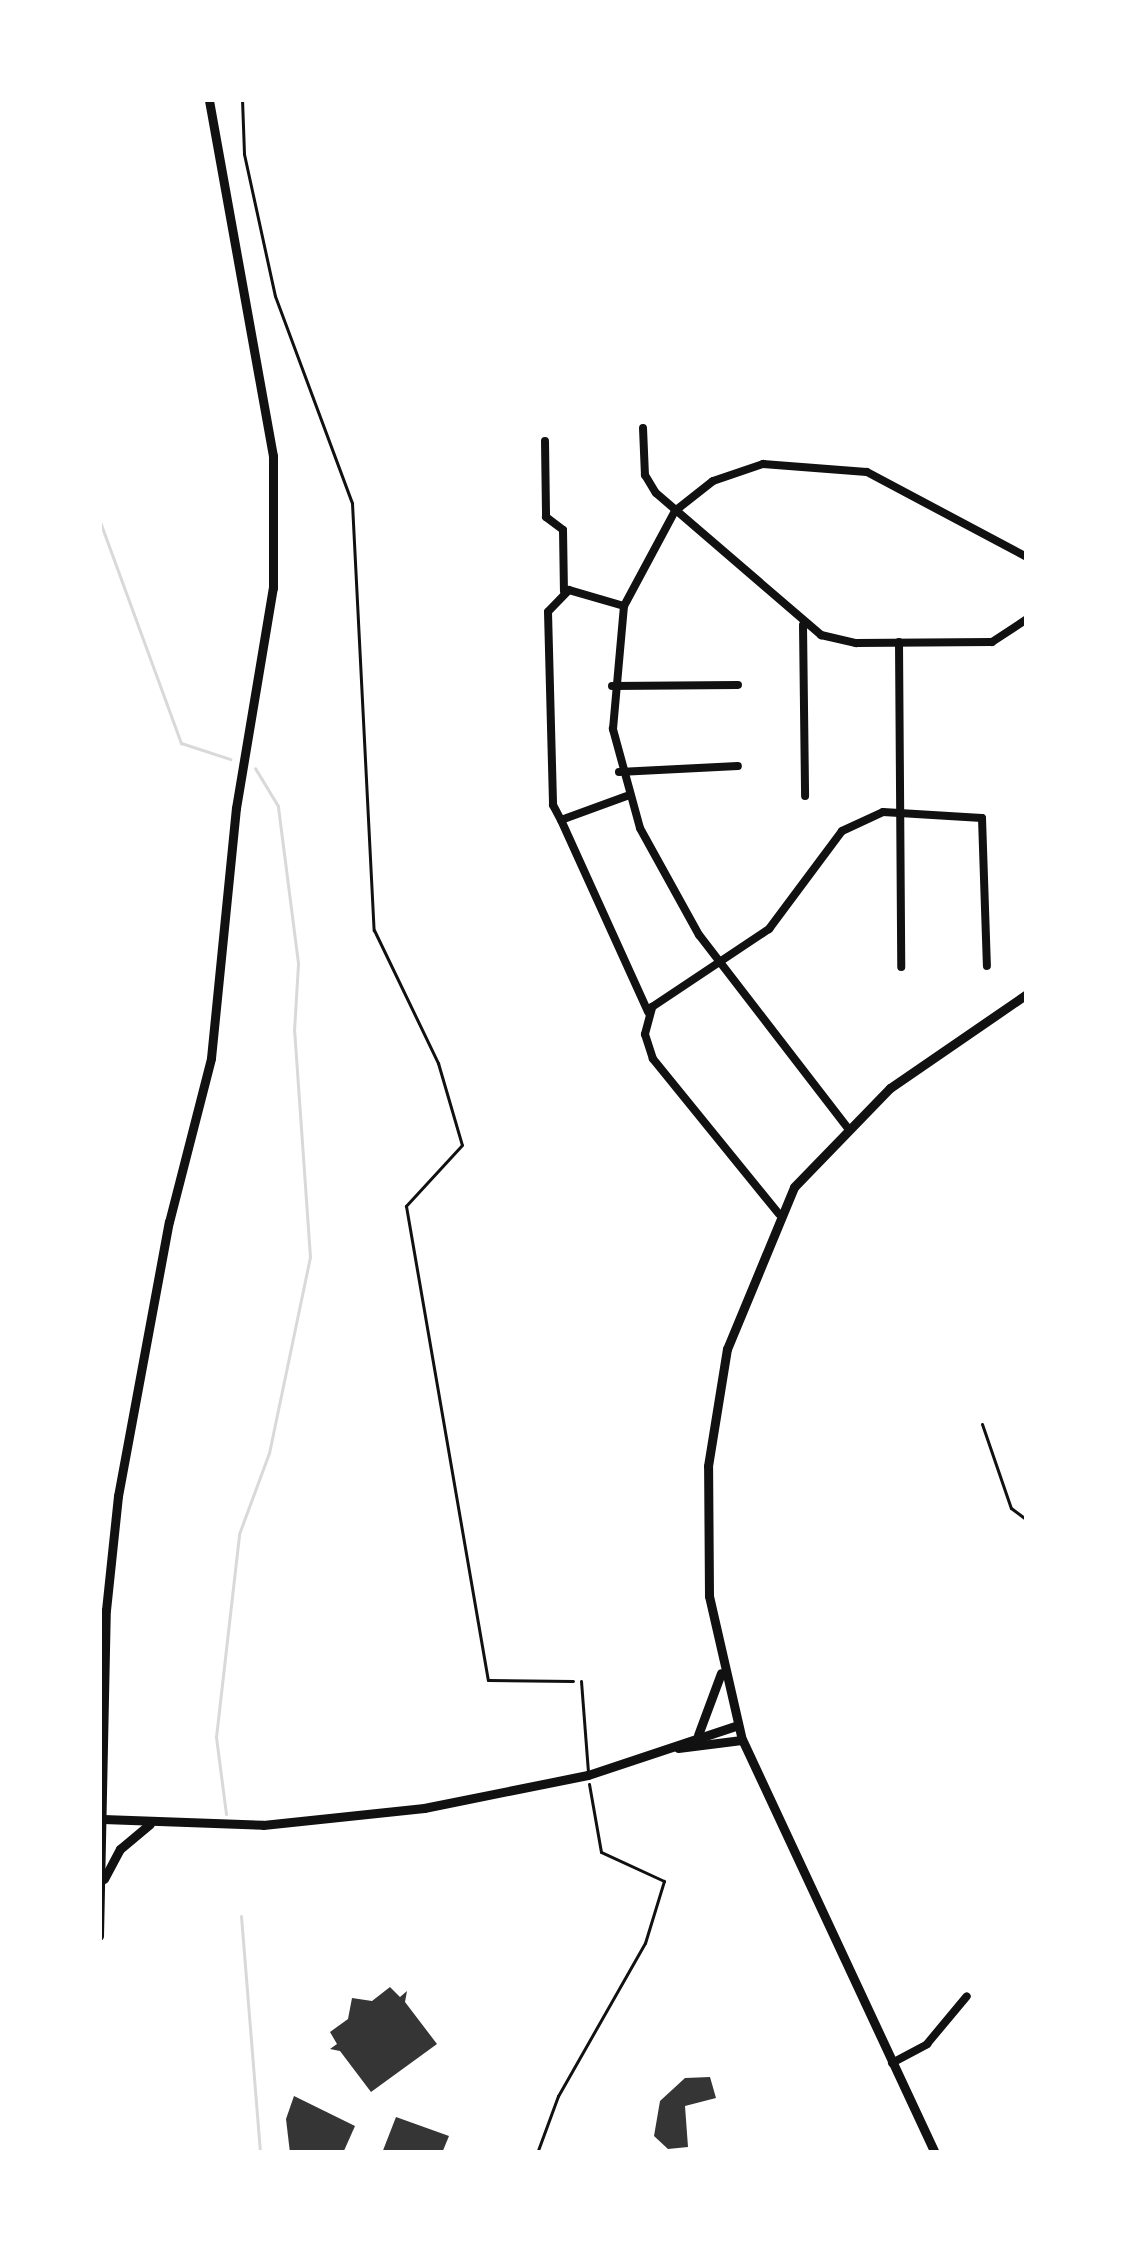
<!DOCTYPE html>
<style>
body{margin:0}
#map{position:relative;width:1126px;height:2252px;overflow:hidden;background:#fff;font-family:Arial,sans-serif}
div>[style]{position:absolute}
.stream>*{height:3px;margin:-1.5px;padding:0 1.5px;transform-origin:1.5px;border-radius:1.5px;background:#d9d9d9}
.building>*{inset:0;background:#353535}
.path>*{height:3px;margin:-1.5px;padding:0 1.5px;transform-origin:1.5px;border-radius:1.5px;background:#111}
.service>*{height:3px;margin:-1.5px;padding:0 1.5px;transform-origin:1.5px;border-radius:1.5px;background:#111}
.minor>*{height:8px;margin:-4px;padding:0 4px;transform-origin:4px;border-radius:4px;background:#111}
.tertiary>*{height:9px;margin:-4.5px;padding:0 4.5px;transform-origin:4.5px;border-radius:4.5px;background:#111}
span{translate:-50% -50%;white-space:nowrap;text-align:center;line-height:1.15;-webkit-text-stroke:10px #fff;paint-order:stroke}
.frame{position:absolute;inset:0;border:102px solid #fff;pointer-events:none}
</style>
<div id="map">
<div class="stream">
<i style="left:99px;top:519px;width:239px;rotate:69.9deg"></i>
<i style="left:181px;top:743px;width:52px;rotate:18.1deg"></i>
<i style="left:226px;top:1814px;width:78px;rotate:-97.4deg"></i>
<i style="left:216px;top:1737px;width:204px;rotate:-83.5deg"></i>
<i style="left:239px;top:1534px;width:86px;rotate:-69.7deg"></i>
<i style="left:269px;top:1453px;width:200px;rotate:-78.2deg"></i>
<i style="left:310px;top:1257px;width:227px;rotate:-94deg"></i>
<i style="left:294px;top:1031px;width:68px;rotate:-86.6deg"></i>
<i style="left:298px;top:963px;width:158px;rotate:-97.3deg"></i>
<i style="left:278px;top:806px;width:44px;rotate:-121.2deg"></i>
<i style="left:241px;top:1916px;width:238px;rotate:85.4deg"></i>
</div>
<div class="building">
<i style="clip-path:polygon(390px 1987px,400px 1997px,407px 1991px,405px 2002px,437px 2044px,371px 2092px,340px 2051px,330px 2049px,337px 2044px,330px 2032px,348px 2019px,352px 1998px,372px 2001px)"></i>
<i style="clip-path:polygon(710px 2077px,716px 2098px,685px 2106px,688px 2147px,668px 2149px,654px 2136px,660px 2101px,685px 2078px)"></i>
<i style="clip-path:polygon(294px 2096px,355px 2126px,343px 2153px,290px 2153px,286px 2119px)"></i>
<i style="clip-path:polygon(396px 2117px,449px 2136px,442px 2153px,382px 2153px)"></i>
</div>
<div class="path">
<i style="left:242px;top:99px;width:55px;rotate:87.9deg"></i>
<i style="left:244px;top:154px;width:145px;rotate:77.7deg"></i>
<i style="left:275px;top:296px;width:221px;rotate:69.6deg"></i>
<i style="left:352px;top:503px;width:428px;rotate:87.1deg"></i>
<i style="left:374px;top:930px;width:148px;rotate:64.3deg"></i>
<i style="left:438px;top:1063px;width:85px;rotate:73.7deg"></i>
<i style="left:462px;top:1145px;width:83px;rotate:132.6deg"></i>
<i style="left:406px;top:1206px;width:481px;rotate:80.2deg"></i>
<i style="left:488px;top:1680px;width:85px;rotate:0.7deg"></i>
<i style="left:537px;top:2153px;width:61px;rotate:-69.8deg"></i>
<i style="left:558px;top:2096px;width:176px;rotate:-60.4deg"></i>
<i style="left:645px;top:1943px;width:65px;rotate:-73deg"></i>
<i style="left:664px;top:1881px;width:69px;rotate:-155.3deg"></i>
<i style="left:601px;top:1852px;width:69px;rotate:-100deg"></i>
</div>
<div class="service">
<i style="left:982px;top:1424px;width:89px;rotate:71deg"></i>
<i style="left:1011px;top:1508px;width:20px;rotate:37deg"></i>
<i style="left:581px;top:1681px;width:92px;rotate:85.6deg"></i>
</div>
<div class="minor">
<i style="left:643px;top:428px;width:47px;rotate:87.6deg"></i>
<i style="left:645px;top:475px;width:21px;rotate:59deg"></i>
<i style="left:656px;top:493px;width:218px;rotate:40.7deg"></i>
<i style="left:821px;top:635px;width:36px;rotate:13deg"></i>
<i style="left:856px;top:643px;width:136px;rotate:-0.4deg"></i>
<i style="left:992px;top:642px;width:42px;rotate:-33.3deg"></i>
<i style="left:545px;top:441px;width:76px;rotate:89.2deg"></i>
<i style="left:546px;top:517px;width:21px;rotate:37deg"></i>
<i style="left:563px;top:530px;width:61px;rotate:89.1deg"></i>
<i style="left:624px;top:606px;width:57px;rotate:-163.8deg"></i>
<i style="left:569px;top:590px;width:30px;rotate:134deg"></i>
<i style="left:548px;top:612px;width:193px;rotate:88.5deg"></i>
<i style="left:553px;top:805px;width:17px;rotate:62deg"></i>
<i style="left:561px;top:820px;width:70px;rotate:-20deg"></i>
<i style="left:803px;top:625px;width:171px;rotate:89.3deg"></i>
<i style="left:899px;top:642px;width:325px;rotate:89.6deg"></i>
<i style="left:612px;top:686px;width:126px;rotate:-0.5deg"></i>
<i style="left:619px;top:772px;width:119px;rotate:-2.9deg"></i>
<i style="left:561px;top:820px;width:211px;rotate:65.6deg"></i>
<i style="left:847px;top:1127px;width:242px;rotate:-127.6deg"></i>
<i style="left:699px;top:935px;width:122px;rotate:-118.9deg"></i>
<i style="left:640px;top:828px;width:103px;rotate:-105.3deg"></i>
<i style="left:613px;top:729px;width:123px;rotate:-84.9deg"></i>
<i style="left:624px;top:606px;width:108px;rotate:-61.8deg"></i>
<i style="left:675px;top:511px;width:48px;rotate:-38.3deg"></i>
<i style="left:713px;top:481px;width:53px;rotate:-18.8deg"></i>
<i style="left:763px;top:464px;width:104px;rotate:4.4deg"></i>
<i style="left:867px;top:472px;width:181px;rotate:28deg"></i>
<i style="left:779px;top:1214px;width:200px;rotate:-129.1deg"></i>
<i style="left:653px;top:1059px;width:26px;rotate:-108deg"></i>
<i style="left:645px;top:1034px;width:28px;rotate:-75deg"></i>
<i style="left:652px;top:1007px;width:141px;rotate:-33.7deg"></i>
<i style="left:769px;top:929px;width:122px;rotate:-53.3deg"></i>
<i style="left:842px;top:831px;width:45px;rotate:-24.9deg"></i>
<i style="left:883px;top:812px;width:99px;rotate:3.5deg"></i>
<i style="left:982px;top:818px;width:148px;rotate:88.1deg"></i>
<i style="left:892px;top:2063px;width:40px;rotate:-28deg"></i>
<i style="left:927px;top:2044px;width:62px;rotate:-50.2deg"></i>
</div>
<div class="tertiary">
<i style="left:698px;top:1735px;width:66px;rotate:-69.6deg"></i>
<i style="left:678px;top:1748px;width:64px;rotate:-7.1deg"></i>
<i style="left:103px;top:1819px;width:160px;rotate:2.1deg"></i>
<i style="left:263px;top:1825px;width:162px;rotate:-6deg"></i>
<i style="left:424px;top:1808px;width:167px;rotate:-11.4deg"></i>
<i style="left:588px;top:1775px;width:158px;rotate:-18.4deg"></i>
<i style="left:104px;top:1879px;width:34px;rotate:-62deg"></i>
<i style="left:120px;top:1849px;width:39px;rotate:-40deg"></i>
<i style="left:99px;top:1936px;width:326px;rotate:-88.8deg"></i>
<i style="left:106px;top:1610px;width:115px;rotate:-84deg"></i>
<i style="left:118px;top:1496px;width:279px;rotate:-79.5deg"></i>
<i style="left:169px;top:1222px;width:169px;rotate:-75.6deg"></i>
<i style="left:211px;top:1058px;width:251px;rotate:-84.3deg"></i>
<i style="left:236px;top:808px;width:223px;rotate:-80.5deg"></i>
<i style="left:273px;top:588px;width:132px;rotate:-90deg"></i>
<i style="left:273px;top:456px;width:363px;rotate:-100.2deg"></i>
<i style="left:935px;top:2153px;width:456px;rotate:-115deg"></i>
<i style="left:742px;top:1740px;width:148px;rotate:-102.9deg"></i>
<i style="left:709px;top:1596px;width:130px;rotate:-90.4deg"></i>
<i style="left:708px;top:1466px;width:119px;rotate:-80.8deg"></i>
<i style="left:727px;top:1349px;width:175px;rotate:-67.5deg"></i>
<i style="left:794px;top:1187px;width:138px;rotate:-45.9deg"></i>
<i style="left:890px;top:1088px;width:166px;rotate:-34.5deg"></i>
</div>
<div class="frame"></div>
</div>
